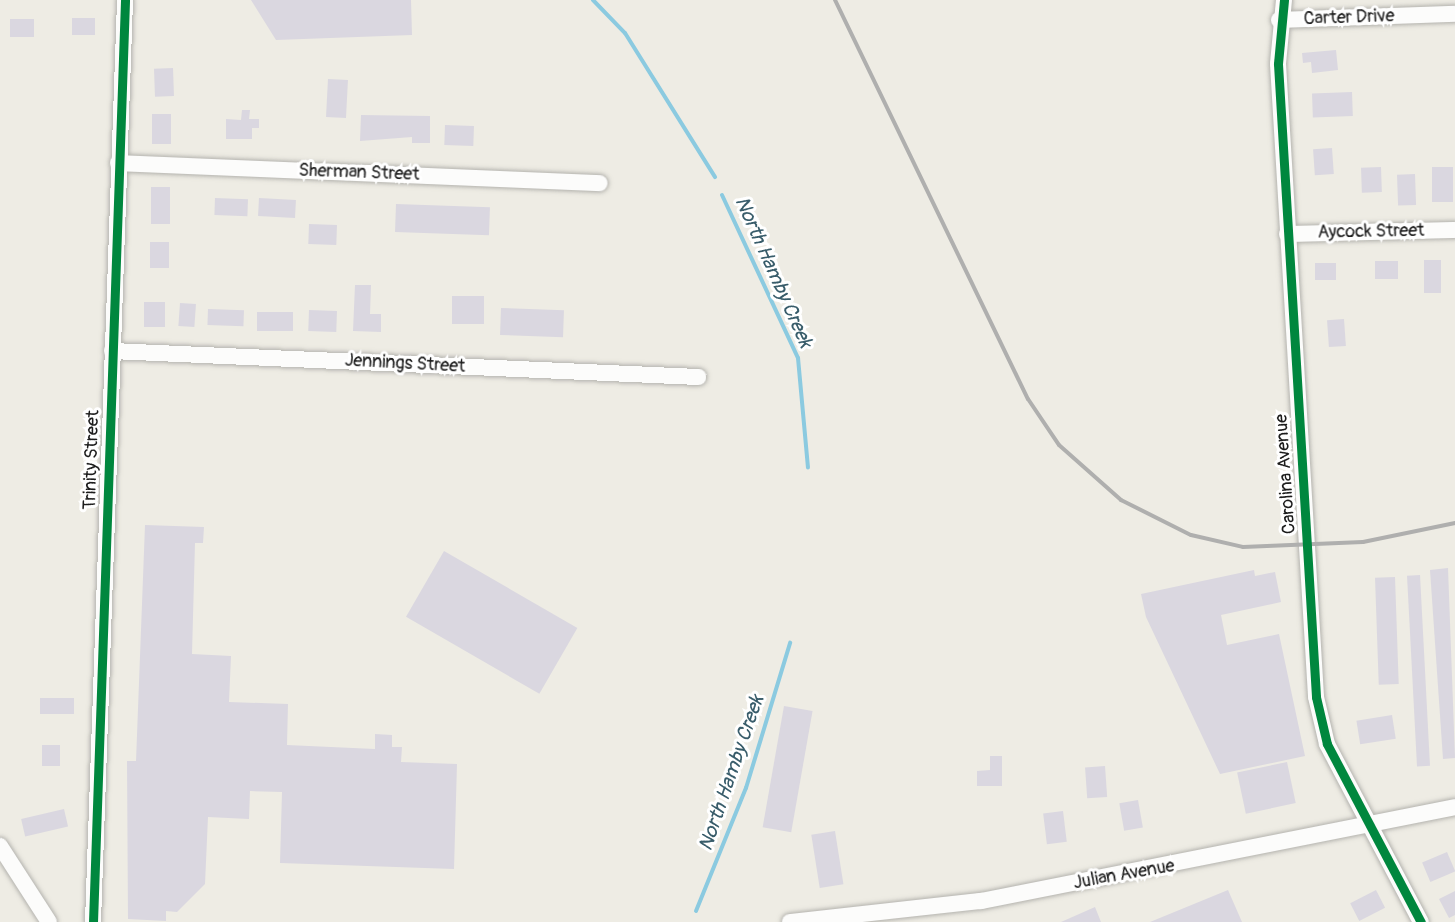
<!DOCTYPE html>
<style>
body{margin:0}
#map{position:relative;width:1455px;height:922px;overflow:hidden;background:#eeece4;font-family:Pangolin,sans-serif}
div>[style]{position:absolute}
.stream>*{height:4px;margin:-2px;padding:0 2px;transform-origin:2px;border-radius:2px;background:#8bcae0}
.building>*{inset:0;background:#dad7e0;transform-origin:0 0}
.roads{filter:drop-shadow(0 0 2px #b4b3ae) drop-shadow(0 0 2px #b4b3ae)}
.minor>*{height:16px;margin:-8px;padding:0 8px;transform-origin:8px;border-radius:8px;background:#fcfcfb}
.rail>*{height:4px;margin:-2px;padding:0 2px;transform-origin:2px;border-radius:2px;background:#afafae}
.cycleway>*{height:9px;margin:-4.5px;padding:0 4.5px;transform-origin:4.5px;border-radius:4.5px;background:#00873e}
span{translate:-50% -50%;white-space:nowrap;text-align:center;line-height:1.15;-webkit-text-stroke:6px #fff;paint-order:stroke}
.street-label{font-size:18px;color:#1c1c1c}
.water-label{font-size:20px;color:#385c6a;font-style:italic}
</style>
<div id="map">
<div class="stream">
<i style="left:593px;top:0;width:46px;rotate:45.9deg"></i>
<i style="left:625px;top:33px;width:170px;rotate:58deg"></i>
<i style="left:722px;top:195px;width:180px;rotate:65deg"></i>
<i style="left:798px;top:358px;width:110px;rotate:84.8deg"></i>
<i style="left:696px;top:911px;width:133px;rotate:-67.9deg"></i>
<i style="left:746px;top:788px;width:152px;rotate:-73.1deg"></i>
</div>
<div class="building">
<i style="clip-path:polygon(251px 0,411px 0,412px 35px,276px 40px)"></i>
<i style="left:72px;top:18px;width:23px;height:17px"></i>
<i style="left:34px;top:19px;width:18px;height:24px;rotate:90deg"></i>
<i style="clip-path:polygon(1336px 50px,1338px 70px,1312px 73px,1311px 62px,1303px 63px,1302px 53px)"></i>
<i style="left:173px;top:68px;width:28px;height:19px;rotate:88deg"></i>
<i style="left:328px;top:79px;width:20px;height:38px;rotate:3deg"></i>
<i style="left:1352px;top:92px;width:24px;height:40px;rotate:88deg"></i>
<i style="clip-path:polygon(242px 110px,250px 110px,249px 119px,259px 119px,259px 128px,252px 128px,252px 139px,226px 139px,226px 119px,241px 120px)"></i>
<i style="left:152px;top:114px;width:19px;height:30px"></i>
<i style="clip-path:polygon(361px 115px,430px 116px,430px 143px,412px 143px,412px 137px,360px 141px)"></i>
<i style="left:445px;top:125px;width:29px;height:20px;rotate:2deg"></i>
<i style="left:1332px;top:148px;width:26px;height:19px;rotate:86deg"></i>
<i style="left:1381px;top:167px;width:25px;height:20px;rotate:88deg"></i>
<i style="left:1432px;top:167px;width:21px;height:35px"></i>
<i style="left:1415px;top:174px;width:31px;height:18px;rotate:88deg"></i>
<i style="left:151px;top:187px;width:19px;height:37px"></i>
<i style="left:215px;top:198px;width:33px;height:17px;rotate:2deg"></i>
<i style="left:259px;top:198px;width:37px;height:18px;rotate:3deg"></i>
<i style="left:396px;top:204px;width:94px;height:28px;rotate:2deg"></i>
<i style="left:309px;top:224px;width:28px;height:20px;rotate:2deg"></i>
<i style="left:150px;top:242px;width:19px;height:26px"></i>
<i style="left:1424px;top:260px;width:17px;height:33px"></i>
<i style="left:1375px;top:261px;width:23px;height:18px"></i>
<i style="left:1315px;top:263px;width:21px;height:17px"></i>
<i style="clip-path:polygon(355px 285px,371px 285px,370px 314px,381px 314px,381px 332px,353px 331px)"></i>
<i style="left:452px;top:296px;width:32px;height:28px"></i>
<i style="left:144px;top:302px;width:21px;height:25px"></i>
<i style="left:180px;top:303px;width:16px;height:23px;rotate:4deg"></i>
<i style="left:501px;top:308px;width:63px;height:27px;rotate:2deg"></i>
<i style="left:208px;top:309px;width:36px;height:16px;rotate:2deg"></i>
<i style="left:309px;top:310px;width:28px;height:21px;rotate:2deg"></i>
<i style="left:257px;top:312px;width:36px;height:19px"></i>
<i style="left:1344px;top:319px;width:27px;height:17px;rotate:86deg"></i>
<i style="clip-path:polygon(145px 525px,204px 527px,203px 543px,195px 543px,192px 654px,231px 656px,229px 702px,288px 704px,287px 745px,375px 749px,375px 734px,392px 735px,392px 747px,402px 747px,401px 762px,457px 764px,454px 869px,280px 863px,282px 792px,250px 791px,249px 819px,208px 817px,205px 884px,177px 912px,166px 911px,166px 921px,128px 919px,127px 761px,136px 761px)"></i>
<i style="left:444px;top:551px;width:154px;height:76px;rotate:30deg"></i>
<i style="clip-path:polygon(1448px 568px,1455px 758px,1443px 759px,1430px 570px)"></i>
<i style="clip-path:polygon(1254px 570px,1255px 576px,1275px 572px,1281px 602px,1221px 615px,1227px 645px,1279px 634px,1305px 756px,1220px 774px,1146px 617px,1141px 594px)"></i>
<i style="left:1420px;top:575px;width:191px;height:13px;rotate:87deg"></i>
<i style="left:1395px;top:577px;width:107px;height:20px;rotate:88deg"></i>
<i style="left:74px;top:698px;width:16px;height:34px;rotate:90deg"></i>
<i style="left:784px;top:706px;width:29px;height:123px;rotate:10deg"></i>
<i style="left:1392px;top:715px;width:24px;height:36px;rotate:81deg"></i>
<i style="left:42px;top:745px;width:18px;height:21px"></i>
<i style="clip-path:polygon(990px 756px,1002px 756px,1002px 786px,977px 786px,977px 771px,990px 770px)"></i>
<i style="left:1287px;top:762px;width:42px;height:51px;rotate:78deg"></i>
<i style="left:1105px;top:766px;width:31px;height:20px;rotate:86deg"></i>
<i style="left:1138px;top:800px;width:28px;height:19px;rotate:80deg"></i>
<i style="left:64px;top:809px;width:18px;height:44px;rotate:77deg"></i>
<i style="left:1063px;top:811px;width:31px;height:20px;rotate:83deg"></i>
<i style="left:835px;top:831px;width:54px;height:24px;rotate:81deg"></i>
<i style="left:1447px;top:852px;width:21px;height:27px;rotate:67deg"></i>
<i style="clip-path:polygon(1228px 890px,1242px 922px,1150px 922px)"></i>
<i style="left:1376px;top:890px;width:20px;height:29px;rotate:63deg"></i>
<i style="clip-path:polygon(1455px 891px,1455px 915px,1449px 918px,1439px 899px)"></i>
<i style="clip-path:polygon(1095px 907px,1101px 922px,1061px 922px)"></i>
</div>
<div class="roads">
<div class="minor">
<i style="left:1284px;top:0;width:64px;rotate:95.4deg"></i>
<i style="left:1278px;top:64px;width:634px;rotate:86.56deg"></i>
<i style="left:1316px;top:697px;width:48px;rotate:76.8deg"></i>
<i style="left:1327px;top:744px;width:201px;rotate:62.2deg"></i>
<i style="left:1279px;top:20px;width:176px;rotate:-2deg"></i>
<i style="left:118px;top:163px;width:482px;rotate:2.4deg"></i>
<i style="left:1287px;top:234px;width:168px;rotate:-1.4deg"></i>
<i style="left:112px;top:351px;width:587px;rotate:2.54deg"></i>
<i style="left:0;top:846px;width:90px;rotate:57.2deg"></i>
<i style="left:93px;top:922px;width:923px;rotate:-88.01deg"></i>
<i style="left:790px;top:922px;width:192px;rotate:-6.3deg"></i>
<i style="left:981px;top:901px;width:483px;rotate:-11.2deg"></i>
</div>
</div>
<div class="rail">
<i style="left:835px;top:0;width:443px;rotate:64.2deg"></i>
<i style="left:1028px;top:399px;width:55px;rotate:56deg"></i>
<i style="left:1059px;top:445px;width:83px;rotate:41.6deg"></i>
<i style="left:1121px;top:500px;width:78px;rotate:26.6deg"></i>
<i style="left:1191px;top:535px;width:53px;rotate:13deg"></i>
<i style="left:1243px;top:547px;width:120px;rotate:-2.4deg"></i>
<i style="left:1363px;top:542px;width:94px;rotate:-11.7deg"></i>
</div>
<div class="cycleway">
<i style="left:1284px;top:0;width:64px;rotate:95.4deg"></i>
<i style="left:1278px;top:64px;width:634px;rotate:86.56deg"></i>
<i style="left:1316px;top:697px;width:48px;rotate:76.8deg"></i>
<i style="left:1327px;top:744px;width:201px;rotate:62.2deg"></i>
<i style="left:93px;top:922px;width:923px;rotate:-88.01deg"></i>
</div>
<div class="street-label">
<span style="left:1349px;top:18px;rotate:-2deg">Carter Drive</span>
<span style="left:359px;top:173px;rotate:2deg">Sherman Street</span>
<span style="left:1371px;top:232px;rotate:-1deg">Aycock Street</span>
<span style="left:405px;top:364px;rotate:3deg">Jennings Street</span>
<span style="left:92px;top:460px;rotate:-88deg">Trinity Street</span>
<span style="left:1286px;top:474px;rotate:-94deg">Carolina Avenue</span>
<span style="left:1124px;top:875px;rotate:-10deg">Julian Avenue</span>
</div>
<div class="water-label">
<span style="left:774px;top:272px;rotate:66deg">North Hamby Creek</span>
<span style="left:731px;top:773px;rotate:-71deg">North Hamby Creek</span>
</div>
</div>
